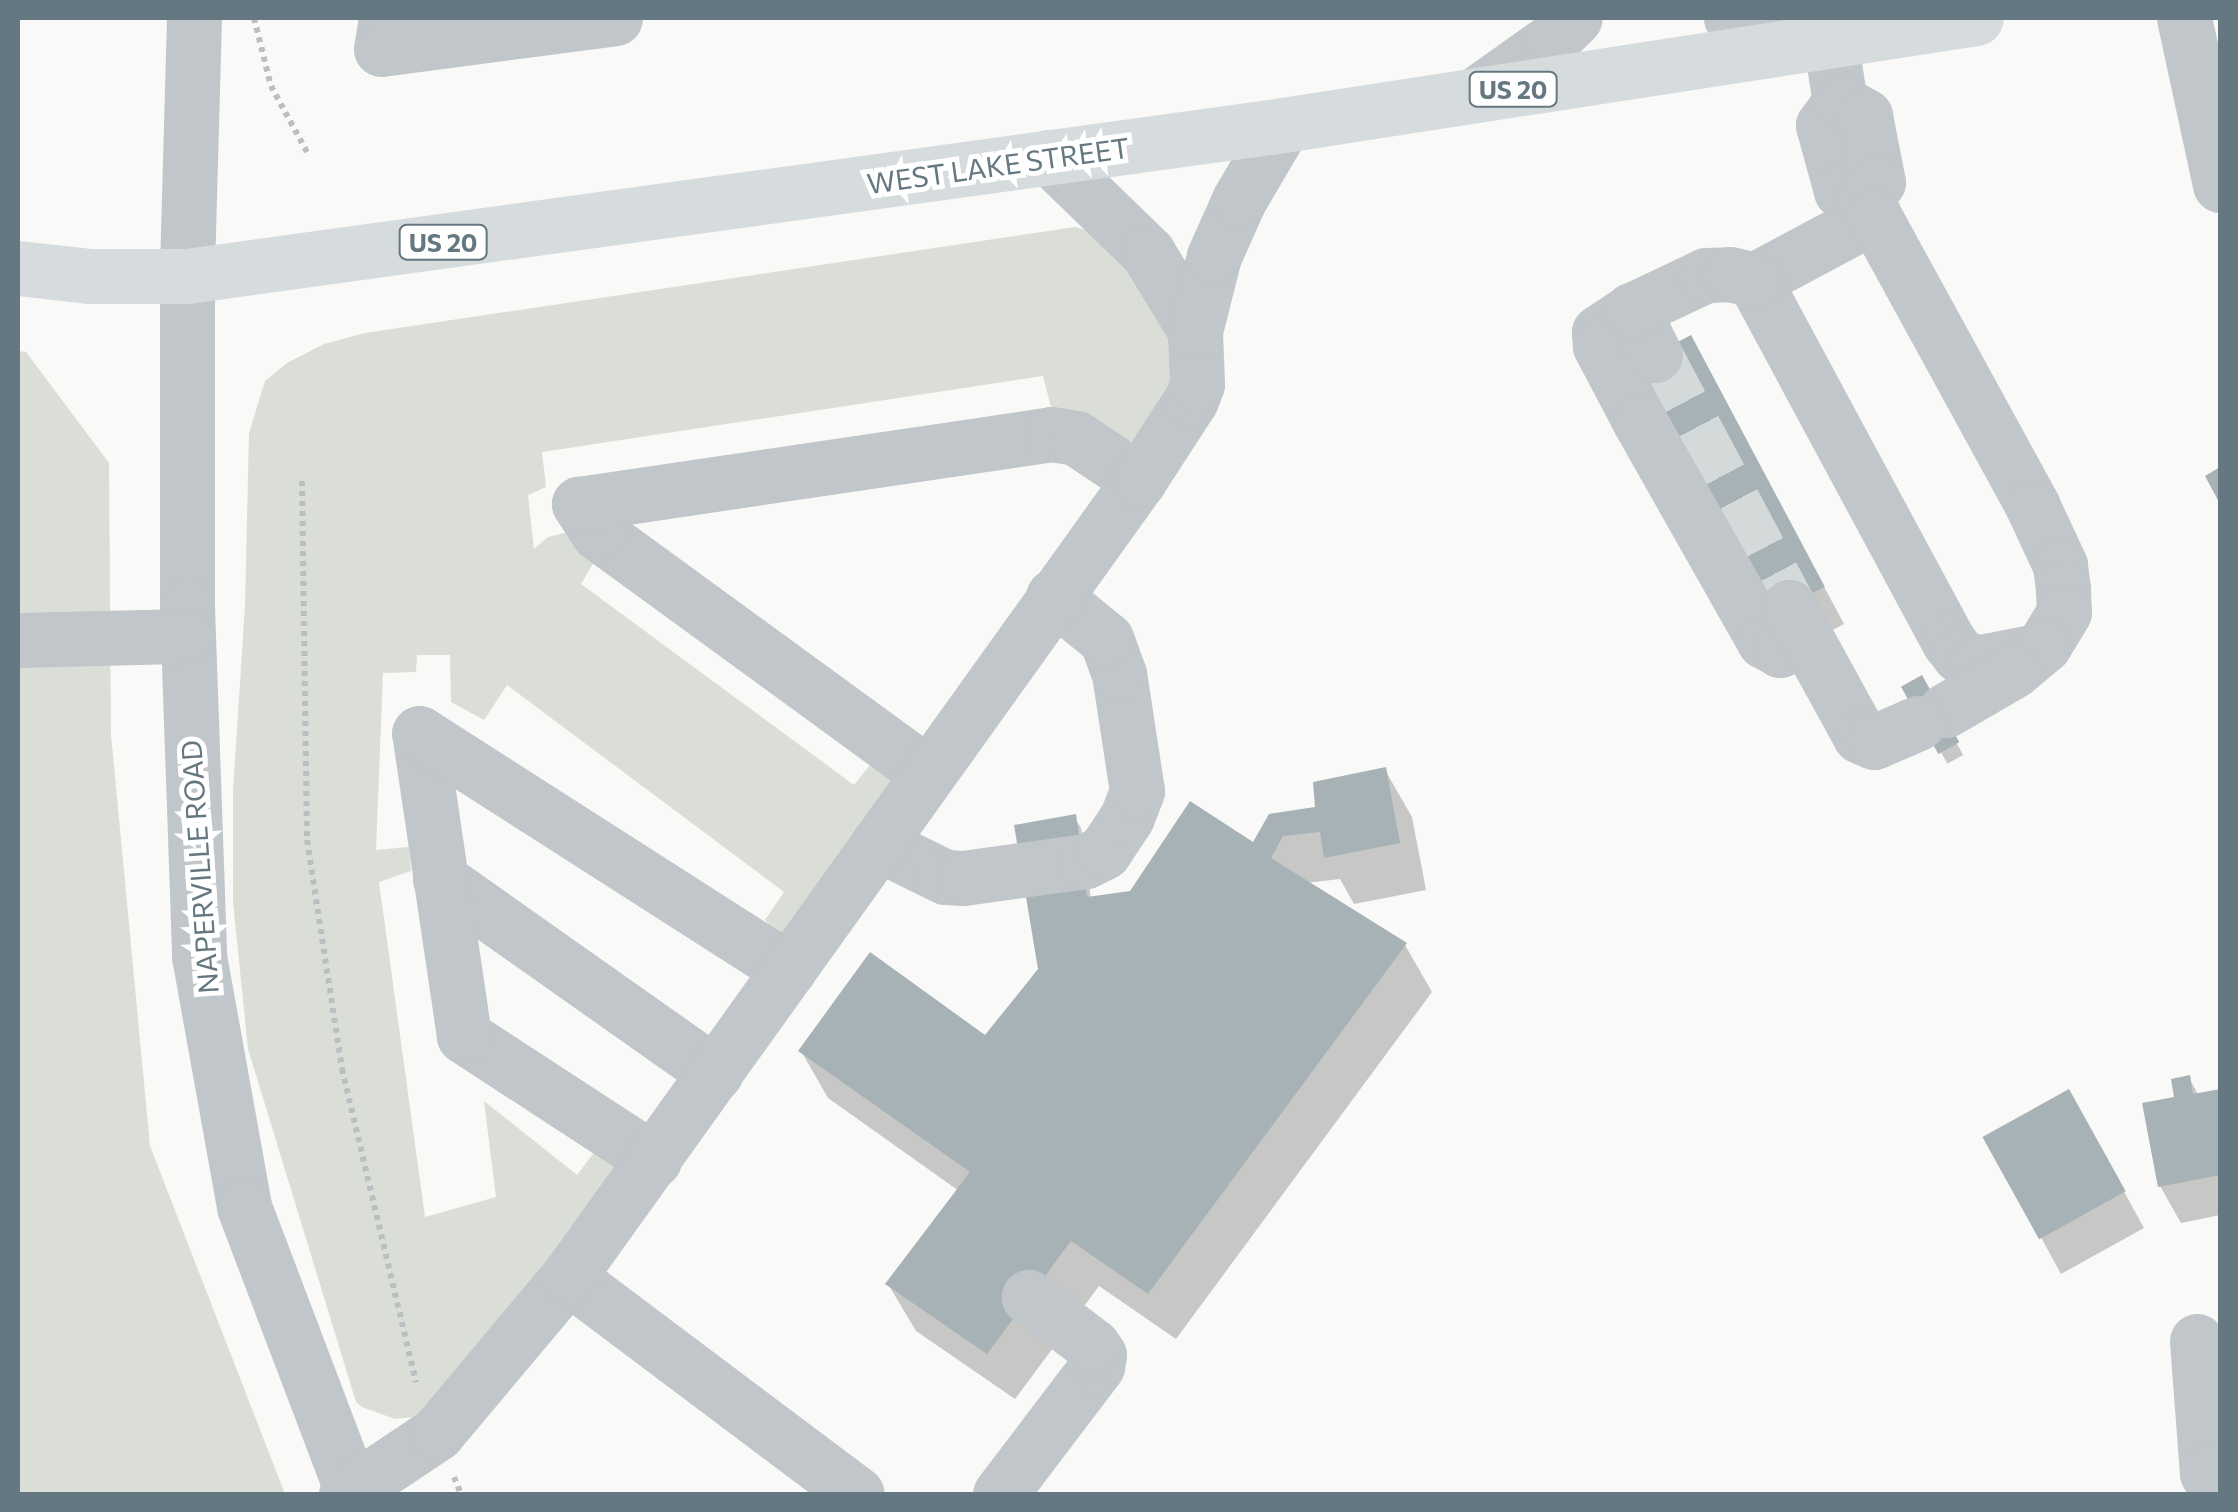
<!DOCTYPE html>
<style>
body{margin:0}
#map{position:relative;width:2238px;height:1512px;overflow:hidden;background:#f9f9f7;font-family:Commissioner,sans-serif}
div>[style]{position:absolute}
.green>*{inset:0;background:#daded6}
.shadow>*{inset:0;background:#0003;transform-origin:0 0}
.building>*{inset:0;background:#a7b2b6;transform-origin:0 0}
.minor-tunnel>*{height:55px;margin-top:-27.5px;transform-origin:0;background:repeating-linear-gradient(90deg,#d4d9da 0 55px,transparent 0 83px)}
.path>*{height:6px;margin-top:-3px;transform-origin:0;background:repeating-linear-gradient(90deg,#bbbfc1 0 5px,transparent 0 10px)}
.minor>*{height:55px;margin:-27.5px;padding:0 27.5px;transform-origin:27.5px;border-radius:27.5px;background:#c0c6c9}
.highway>*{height:55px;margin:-27.5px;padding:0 27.5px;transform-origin:27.5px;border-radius:27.5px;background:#d6dbde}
span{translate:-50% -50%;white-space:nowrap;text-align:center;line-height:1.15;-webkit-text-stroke:10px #fff;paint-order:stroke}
.shield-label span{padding:2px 8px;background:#fff;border:2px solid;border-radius:8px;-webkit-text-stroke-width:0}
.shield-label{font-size:25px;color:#657881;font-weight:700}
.street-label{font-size:28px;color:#657881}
.frame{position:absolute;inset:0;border:20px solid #657881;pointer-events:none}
</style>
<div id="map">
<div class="green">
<i style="clip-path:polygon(1075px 227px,1105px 235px,1167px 317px,1179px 388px,1164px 419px,1129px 443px,1051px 407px,1043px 376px,542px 452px,546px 487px,528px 495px,534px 549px,548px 537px,564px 533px,582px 537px,594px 562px,581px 584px,854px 785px,871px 764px,899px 774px,786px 934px,776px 933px,765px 920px,784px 892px,507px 685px,484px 720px,451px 702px,450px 655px,417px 655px,416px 672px,383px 673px,376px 850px,409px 847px,411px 871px,379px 882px,425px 1217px,496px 1197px,484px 1101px,577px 1175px,602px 1142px,629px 1161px,450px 1400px,413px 1417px,395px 1419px,362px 1407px,356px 1402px,248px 1049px,233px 902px,233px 790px,245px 606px,249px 433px,265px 381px,287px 363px,324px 344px,365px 333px)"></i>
<i style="clip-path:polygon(18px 351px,26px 352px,109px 463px,111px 734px,150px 1146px,285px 1494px,18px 1494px)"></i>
</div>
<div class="shadow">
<i style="clip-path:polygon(1711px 375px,1844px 624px,1788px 654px)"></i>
<i style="left:1921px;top:679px;width:87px;height:18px;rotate:61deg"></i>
<i style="clip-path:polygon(1385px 770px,1412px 817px,1426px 890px,1354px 904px,1340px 879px,1306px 883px,1405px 945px,1432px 992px,1176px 1339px,1099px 1286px,1015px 1399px,916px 1331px,888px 1284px,959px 1191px,828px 1098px,801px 1051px,985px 1038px,1040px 970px,1074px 817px,1081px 828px,1091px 899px,1131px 894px,1254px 845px)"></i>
<i style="clip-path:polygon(2189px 1078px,2199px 1096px,2220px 1092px,2220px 1215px,2181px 1223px,2160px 1186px,2176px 1099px)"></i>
<i style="clip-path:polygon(2089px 1128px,2144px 1228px,2061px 1274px,1986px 1137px)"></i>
</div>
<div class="building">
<i style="left:1691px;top:335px;width:285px;height:68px;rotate:62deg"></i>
<i style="clip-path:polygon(2220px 467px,2220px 504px,2205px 476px)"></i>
<i style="left:1922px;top:675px;width:77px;height:24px;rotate:61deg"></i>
<i style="clip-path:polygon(1386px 767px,1400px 843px,1324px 858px,1320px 832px,1283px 836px,1271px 858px,1407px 943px,1148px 1294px,1071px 1241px,987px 1354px,885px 1284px,970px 1172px,798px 1051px,870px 952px,985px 1035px,1038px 969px,1014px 825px,1076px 814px,1087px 897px,1130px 891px,1190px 801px,1253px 842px,1269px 814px,1315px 807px,1313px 782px)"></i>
<i style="clip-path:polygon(2190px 1075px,2193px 1094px,2220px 1089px,2220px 1175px,2158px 1187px,2142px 1103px,2174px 1097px,2171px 1079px)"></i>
<i style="left:2069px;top:1089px;width:117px;height:99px;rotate:61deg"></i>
</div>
<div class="minor-tunnel">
<i style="left:1655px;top:355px;width:285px;rotate:62deg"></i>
</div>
<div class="path">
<i style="left:254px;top:18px;width:70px;rotate:76deg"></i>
<i style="left:271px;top:86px;width:77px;rotate:61.4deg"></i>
<i style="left:302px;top:481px;width:359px;rotate:89.2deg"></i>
<i style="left:307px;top:840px;width:232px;rotate:81.3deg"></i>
<i style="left:342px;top:1069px;width:322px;rotate:76.7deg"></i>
<i style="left:454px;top:1477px;width:18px;rotate:68deg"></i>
</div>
<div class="minor">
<i style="left:194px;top:18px;width:258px;rotate:91.6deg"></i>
<i style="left:187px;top:276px;width:331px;rotate:90deg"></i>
<i style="left:187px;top:607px;width:349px;rotate:88deg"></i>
<i style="left:199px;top:956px;width:255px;rotate:79.8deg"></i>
<i style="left:244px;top:1207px;width:307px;rotate:69.2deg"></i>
<i style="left:386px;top:18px;width:31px;rotate:99deg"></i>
<i style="left:381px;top:49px;width:236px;rotate:-7.5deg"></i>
<i style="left:1731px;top:18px;width:63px;rotate:26.6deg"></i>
<i style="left:2184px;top:18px;width:171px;rotate:77.8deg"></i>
<i style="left:1830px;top:39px;width:64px;rotate:81deg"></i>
<i style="left:1840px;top:102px;width:29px;rotate:126deg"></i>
<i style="left:1823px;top:125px;width:68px;rotate:74.7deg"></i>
<i style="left:1841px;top:191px;width:25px;rotate:16deg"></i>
<i style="left:1865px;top:198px;width:20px;rotate:63deg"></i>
<i style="left:1874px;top:216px;width:136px;rotate:151.9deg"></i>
<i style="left:1754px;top:280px;width:411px;rotate:61.7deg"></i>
<i style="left:1949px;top:642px;width:16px;rotate:52deg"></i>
<i style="left:1959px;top:655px;width:19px;rotate:25deg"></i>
<i style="left:1976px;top:663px;width:62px;rotate:-11.1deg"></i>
<i style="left:1475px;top:95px;width:93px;rotate:-35.4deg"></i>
<i style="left:1551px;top:41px;width:33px;rotate:-44deg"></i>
<i style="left:1840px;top:102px;width:29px;rotate:29deg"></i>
<i style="left:1865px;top:116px;width:67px;rotate:78.9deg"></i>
<i style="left:1878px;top:182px;width:21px;rotate:129deg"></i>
<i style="left:1049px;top:157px;width:138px;rotate:44.1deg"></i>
<i style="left:1148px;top:253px;width:91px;rotate:58.9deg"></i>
<i style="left:1874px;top:216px;width:332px;rotate:61.3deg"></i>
<i style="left:2033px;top:507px;width:64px;rotate:65deg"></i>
<i style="left:2060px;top:565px;width:23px;rotate:83deg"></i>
<i style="left:2063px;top:588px;width:24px;rotate:88deg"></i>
<i style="left:2064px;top:612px;width:39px;rotate:121deg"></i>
<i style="left:2044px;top:645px;width:40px;rotate:140deg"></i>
<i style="left:2013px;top:671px;width:78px;rotate:149.8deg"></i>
<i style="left:1632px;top:310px;width:40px;rotate:146deg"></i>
<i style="left:1599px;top:332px;width:14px;rotate:86deg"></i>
<i style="left:1600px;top:346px;width:86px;rotate:62.2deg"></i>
<i style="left:1640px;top:422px;width:252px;rotate:60.5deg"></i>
<i style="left:1764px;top:641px;width:18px;rotate:29deg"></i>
<i style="left:1780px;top:650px;width:28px;rotate:-27deg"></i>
<i style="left:1655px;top:355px;width:51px;rotate:-117.1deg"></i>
<i style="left:1632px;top:310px;width:82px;rotate:-25.3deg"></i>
<i style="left:1706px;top:275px;width:24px;rotate:-2deg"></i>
<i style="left:1730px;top:274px;width:25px;rotate:14deg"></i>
<i style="left:1789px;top:607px;width:147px;rotate:61.2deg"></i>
<i style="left:1860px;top:736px;width:15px;rotate:23deg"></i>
<i style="left:1874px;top:742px;width:48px;rotate:-23.4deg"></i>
<i style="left:18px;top:640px;width:169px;rotate:-1.4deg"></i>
<i style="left:927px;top:773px;width:407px;rotate:-143.9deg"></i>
<i style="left:598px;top:533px;width:35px;rotate:-123deg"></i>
<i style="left:579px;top:504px;width:477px;rotate:-8.4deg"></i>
<i style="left:1051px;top:434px;width:25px;rotate:9deg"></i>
<i style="left:1076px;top:438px;width:76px;rotate:33.7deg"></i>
<i style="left:878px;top:844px;width:75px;rotate:26.2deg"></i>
<i style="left:945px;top:877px;width:18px;rotate:3deg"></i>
<i style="left:963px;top:878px;width:124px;rotate:-7.9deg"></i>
<i style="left:1086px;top:861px;width:20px;rotate:-27deg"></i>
<i style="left:1104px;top:852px;width:42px;rotate:-56.7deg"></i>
<i style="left:1127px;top:817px;width:28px;rotate:-69deg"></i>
<i style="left:1137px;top:791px;width:118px;rotate:-98.7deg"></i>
<i style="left:1119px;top:674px;width:37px;rotate:-110deg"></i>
<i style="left:1106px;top:639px;width:68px;rotate:-140.9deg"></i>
<i style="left:440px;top:879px;width:337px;rotate:35.2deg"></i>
<i style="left:654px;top:1160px;width:227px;rotate:-146.9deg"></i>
<i style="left:464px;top:1036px;width:306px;rotate:-98.4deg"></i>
<i style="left:419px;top:733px;width:439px;rotate:32.6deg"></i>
<i style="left:568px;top:1277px;width:361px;rotate:36.9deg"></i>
<i style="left:2197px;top:1341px;width:132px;rotate:85.7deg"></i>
<i style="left:2207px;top:1473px;width:24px;rotate:62deg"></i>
<i style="left:346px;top:1494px;width:110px;rotate:-33.8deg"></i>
<i style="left:437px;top:1433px;width:204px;rotate:-50deg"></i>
<i style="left:568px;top:1277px;width:980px;rotate:-54.38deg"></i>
<i style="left:1139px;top:480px;width:95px;rotate:-57deg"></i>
<i style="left:1191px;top:400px;width:17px;rotate:-69deg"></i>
<i style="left:1197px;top:384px;width:53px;rotate:-92.2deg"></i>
<i style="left:1195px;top:331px;width:77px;rotate:-75.8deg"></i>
<i style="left:1214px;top:256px;width:61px;rotate:-65.9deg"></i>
<i style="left:1239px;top:200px;width:87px;rotate:-59.6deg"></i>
<i style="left:1000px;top:1494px;width:161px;rotate:-52.8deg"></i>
<i style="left:1097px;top:1366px;width:11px;rotate:-80deg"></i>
<i style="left:1099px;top:1355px;width:11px;rotate:-124deg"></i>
<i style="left:1093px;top:1346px;width:81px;rotate:-142.6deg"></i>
</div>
<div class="highway">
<i style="left:18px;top:268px;width:71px;rotate:6.4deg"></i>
<i style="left:89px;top:276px;width:98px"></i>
<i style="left:187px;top:276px;width:1106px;rotate:-7.84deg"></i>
<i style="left:1283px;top:125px;width:701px;rotate:-8.78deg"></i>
</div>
<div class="shield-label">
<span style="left:1513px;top:89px">US 20</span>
<span style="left:443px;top:242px">US 20</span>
</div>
<div class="street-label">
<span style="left:998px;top:165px;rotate:-8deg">WEST LAKE STREET</span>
<span style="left:199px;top:867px;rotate:-94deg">NAPERVILLE ROAD</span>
</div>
<div class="frame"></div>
</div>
